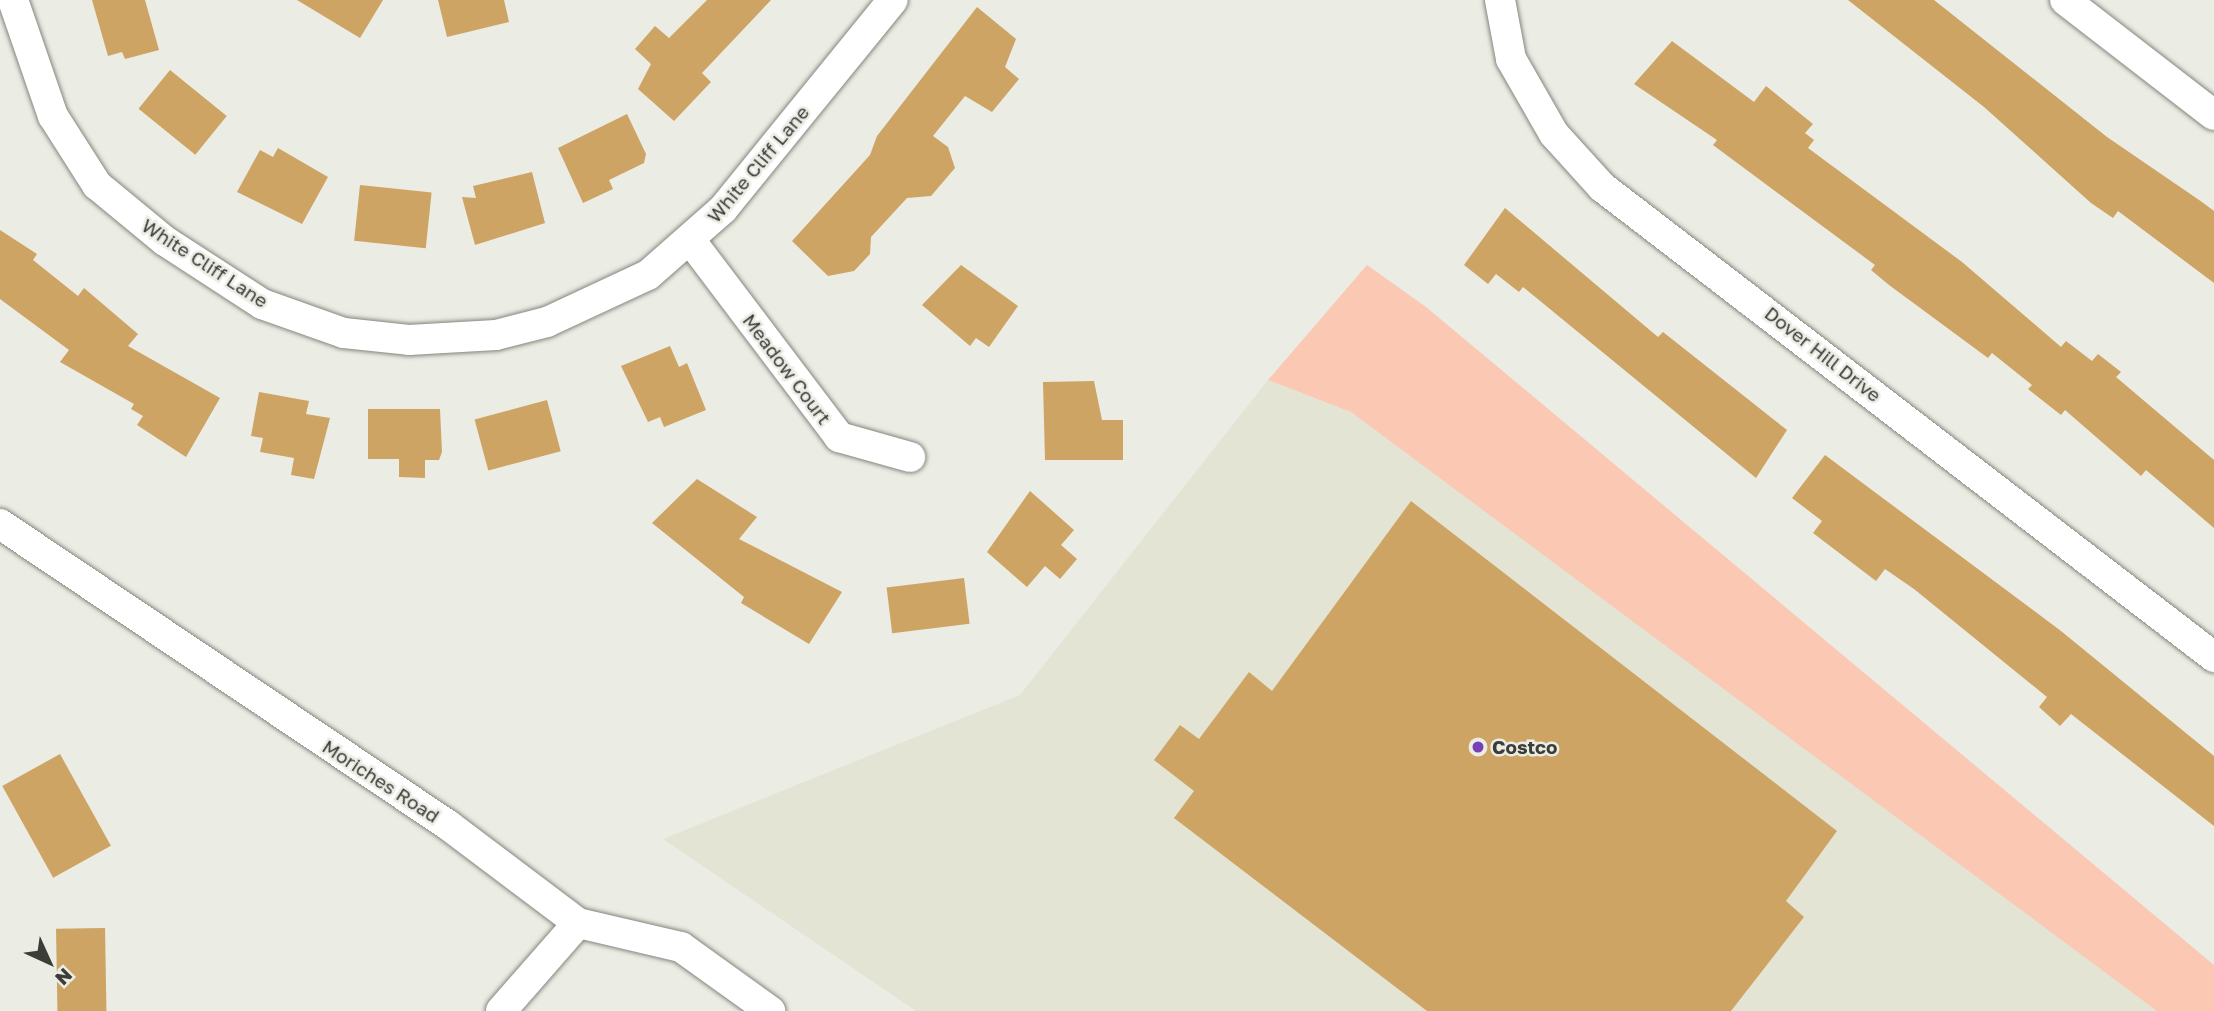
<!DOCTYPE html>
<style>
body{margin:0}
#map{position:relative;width:2214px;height:1011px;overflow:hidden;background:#ebece4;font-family:"Golos Text",sans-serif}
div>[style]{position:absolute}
.built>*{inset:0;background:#e3e4d4}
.green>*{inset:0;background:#fac8b3}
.building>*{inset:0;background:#cda463;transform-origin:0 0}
.roads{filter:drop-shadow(0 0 2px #85867e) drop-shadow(0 0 2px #85867e)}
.minor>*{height:30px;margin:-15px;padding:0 15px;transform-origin:15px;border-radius:15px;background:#fff}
.dots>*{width:19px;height:19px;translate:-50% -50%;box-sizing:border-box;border:4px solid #ebece4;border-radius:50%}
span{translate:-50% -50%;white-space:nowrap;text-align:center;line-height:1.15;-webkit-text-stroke:5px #ebece4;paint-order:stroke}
.street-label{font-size:19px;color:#3c3c39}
.poi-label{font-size:19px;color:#3c3c39;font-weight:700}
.left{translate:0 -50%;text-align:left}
.north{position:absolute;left:14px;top:927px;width:70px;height:70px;-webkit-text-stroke:5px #ebece4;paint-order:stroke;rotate:135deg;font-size:19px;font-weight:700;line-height:28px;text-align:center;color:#3c3c39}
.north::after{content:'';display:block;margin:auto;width:24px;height:32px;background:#3c3c39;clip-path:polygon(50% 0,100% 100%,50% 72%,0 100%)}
</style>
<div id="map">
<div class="built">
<i style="clip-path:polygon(1268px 380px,1351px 412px,2162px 1011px,916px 1011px,663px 839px,1020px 695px)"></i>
</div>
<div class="green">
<i style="clip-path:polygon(1367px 265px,1426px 307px,2214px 965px,2214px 1011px,2157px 1011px,1351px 412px,1268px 380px)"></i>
</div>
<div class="building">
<i style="clip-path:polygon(92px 0,145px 0,159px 50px,125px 59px,122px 52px,108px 56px)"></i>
<i style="clip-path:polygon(297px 0,383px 0,360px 38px)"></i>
<i style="clip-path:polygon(438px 0,504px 0,509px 22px,447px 37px)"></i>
<i style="clip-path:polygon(707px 0,771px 0,702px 73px,711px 82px,674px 121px,638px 89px,651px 64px,635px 49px,655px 26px,669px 38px)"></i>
<i style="clip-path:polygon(1848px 0,1934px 0,2107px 137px,2202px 202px,2214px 211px,2214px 283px,2118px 211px,2113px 218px,2091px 203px,1984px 107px)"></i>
<i style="clip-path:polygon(977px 7px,1016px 39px,1005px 67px,1019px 79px,992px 112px,965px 96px,933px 136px,948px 147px,955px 168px,931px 196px,907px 198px,871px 237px,870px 254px,854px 271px,828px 276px,792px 241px,870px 155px,877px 136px)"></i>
<i style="clip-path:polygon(1672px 41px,1754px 102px,1766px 86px,1813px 124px,1805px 133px,1814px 140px,1808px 148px,1962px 262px,2061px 347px,2066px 341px,2092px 361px,2098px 354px,2121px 372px,2116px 377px,2214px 460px,2214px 528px,2146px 470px,2141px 476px,2065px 410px,2061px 415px,2028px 389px,2032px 385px,1992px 353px,1988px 358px,1889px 285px,1871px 270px,1875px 265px,1713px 145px,1717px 140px,1634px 84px)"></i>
<i style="left:170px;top:70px;width:73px;height:50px;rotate:39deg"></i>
<i style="clip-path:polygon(627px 114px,646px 154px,644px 163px,609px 180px,613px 189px,583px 203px,558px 148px)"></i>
<i style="clip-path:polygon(278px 148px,328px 177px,302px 224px,237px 192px,260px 150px,273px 157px)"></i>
<i style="clip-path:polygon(532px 172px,545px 223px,475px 245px,462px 197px,476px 198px,473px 186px)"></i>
<i style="left:360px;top:185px;width:72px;height:56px;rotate:6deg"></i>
<i style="clip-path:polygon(1505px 208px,1658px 337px,1663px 332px,1787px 430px,1756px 478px,1523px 287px,1519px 292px,1496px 274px,1488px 284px,1464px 265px)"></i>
<i style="clip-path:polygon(0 230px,37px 254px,33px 260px,78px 296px,84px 288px,138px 334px,128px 346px,220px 398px,186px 457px,137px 425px,143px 416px,131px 409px,134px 404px,60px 362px,69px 350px,0 299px)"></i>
<i style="clip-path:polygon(961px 265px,1018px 306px,989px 347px,976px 338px,970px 346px,922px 305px)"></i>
<i style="clip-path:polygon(670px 346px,679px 367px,687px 363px,706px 410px,664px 427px,660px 417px,648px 422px,621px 366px)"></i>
<i style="clip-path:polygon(1094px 381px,1102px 420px,1123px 420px,1123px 460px,1045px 460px,1043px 382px)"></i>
<i style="clip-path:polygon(259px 392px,309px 401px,306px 414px,330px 418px,314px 479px,291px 475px,294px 458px,260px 452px,263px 438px,251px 436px)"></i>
<i style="left:547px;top:400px;width:53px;height:75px;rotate:75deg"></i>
<i style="clip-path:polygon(368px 409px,440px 409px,442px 452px,439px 460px,425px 460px,425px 478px,399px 477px,399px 459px,368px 459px)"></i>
<i style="clip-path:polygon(1825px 455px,2061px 631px,2214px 756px,2214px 826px,2071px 714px,2060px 726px,2039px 707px,2047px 697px,1914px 589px,1885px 569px,1876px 581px,1813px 533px,1822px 521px,1792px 498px)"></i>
<i style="clip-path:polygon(697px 479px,757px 517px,739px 539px,842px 592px,809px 644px,741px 603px,744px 597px,652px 523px)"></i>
<i style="clip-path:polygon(1030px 491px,1074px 530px,1061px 545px,1077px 559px,1060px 579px,1045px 566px,1027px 587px,987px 552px)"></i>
<i style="clip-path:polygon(1411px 501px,1837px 831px,1786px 901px,1804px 917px,1731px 1011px,1427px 1011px,1174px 818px,1194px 791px,1154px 760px,1180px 725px,1199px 739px,1249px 672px,1272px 691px)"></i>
<i style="left:964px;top:578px;width:46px;height:78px;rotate:83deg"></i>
<i style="left:60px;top:754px;width:105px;height:66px;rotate:61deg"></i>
<i style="left:105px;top:928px;width:83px;height:49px;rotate:89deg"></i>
</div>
<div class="roads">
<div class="minor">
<i style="left:13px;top:0;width:123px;rotate:71deg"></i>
<i style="left:53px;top:116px;width:82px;rotate:57.5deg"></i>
<i style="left:97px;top:185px;width:88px;rotate:39.5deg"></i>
<i style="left:165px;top:241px;width:116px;rotate:33deg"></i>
<i style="left:262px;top:304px;width:87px;rotate:19.5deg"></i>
<i style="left:344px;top:333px;width:65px;rotate:6.1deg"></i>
<i style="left:409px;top:340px;width:87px;rotate:-3.3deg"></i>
<i style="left:496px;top:335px;width:53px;rotate:-14.3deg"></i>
<i style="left:547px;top:322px;width:111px;rotate:-25deg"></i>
<i style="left:648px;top:275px;width:100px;rotate:-41.3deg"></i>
<i style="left:723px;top:209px;width:269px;rotate:-50.9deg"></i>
<i style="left:1500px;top:0;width:60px;rotate:79.4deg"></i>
<i style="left:1511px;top:59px;width:86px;rotate:60.2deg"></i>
<i style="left:1554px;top:134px;width:72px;rotate:47.8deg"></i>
<i style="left:1602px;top:187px;width:772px;rotate:37.52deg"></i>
<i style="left:2065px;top:0;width:188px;rotate:37.7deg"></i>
<i style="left:691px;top:241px;width:246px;rotate:52.9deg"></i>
<i style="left:839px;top:437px;width:74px;rotate:15.7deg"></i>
<i style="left:0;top:524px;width:540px;rotate:33.9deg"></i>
<i style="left:448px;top:825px;width:163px;rotate:37deg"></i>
<i style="left:578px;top:923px;width:106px;rotate:13.1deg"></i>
<i style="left:681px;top:947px;width:110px;rotate:35.7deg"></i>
<i style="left:501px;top:1011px;width:117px;rotate:-48.8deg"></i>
</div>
</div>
<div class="dots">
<i style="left:1478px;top:747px;background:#7740b7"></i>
</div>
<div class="street-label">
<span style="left:758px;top:164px;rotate:-50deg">White Cliff Lane</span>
<span style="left:205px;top:263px;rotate:33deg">White Cliff Lane</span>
<span style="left:1823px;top:354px;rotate:38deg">Dover Hill Drive</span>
<span style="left:787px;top:369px;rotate:53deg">Meadow Court</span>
<span style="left:381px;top:781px;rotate:33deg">Moriches Road</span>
</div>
<div class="poi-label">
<span class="left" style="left:1492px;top:747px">Costco</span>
</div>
<div class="north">N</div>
</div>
